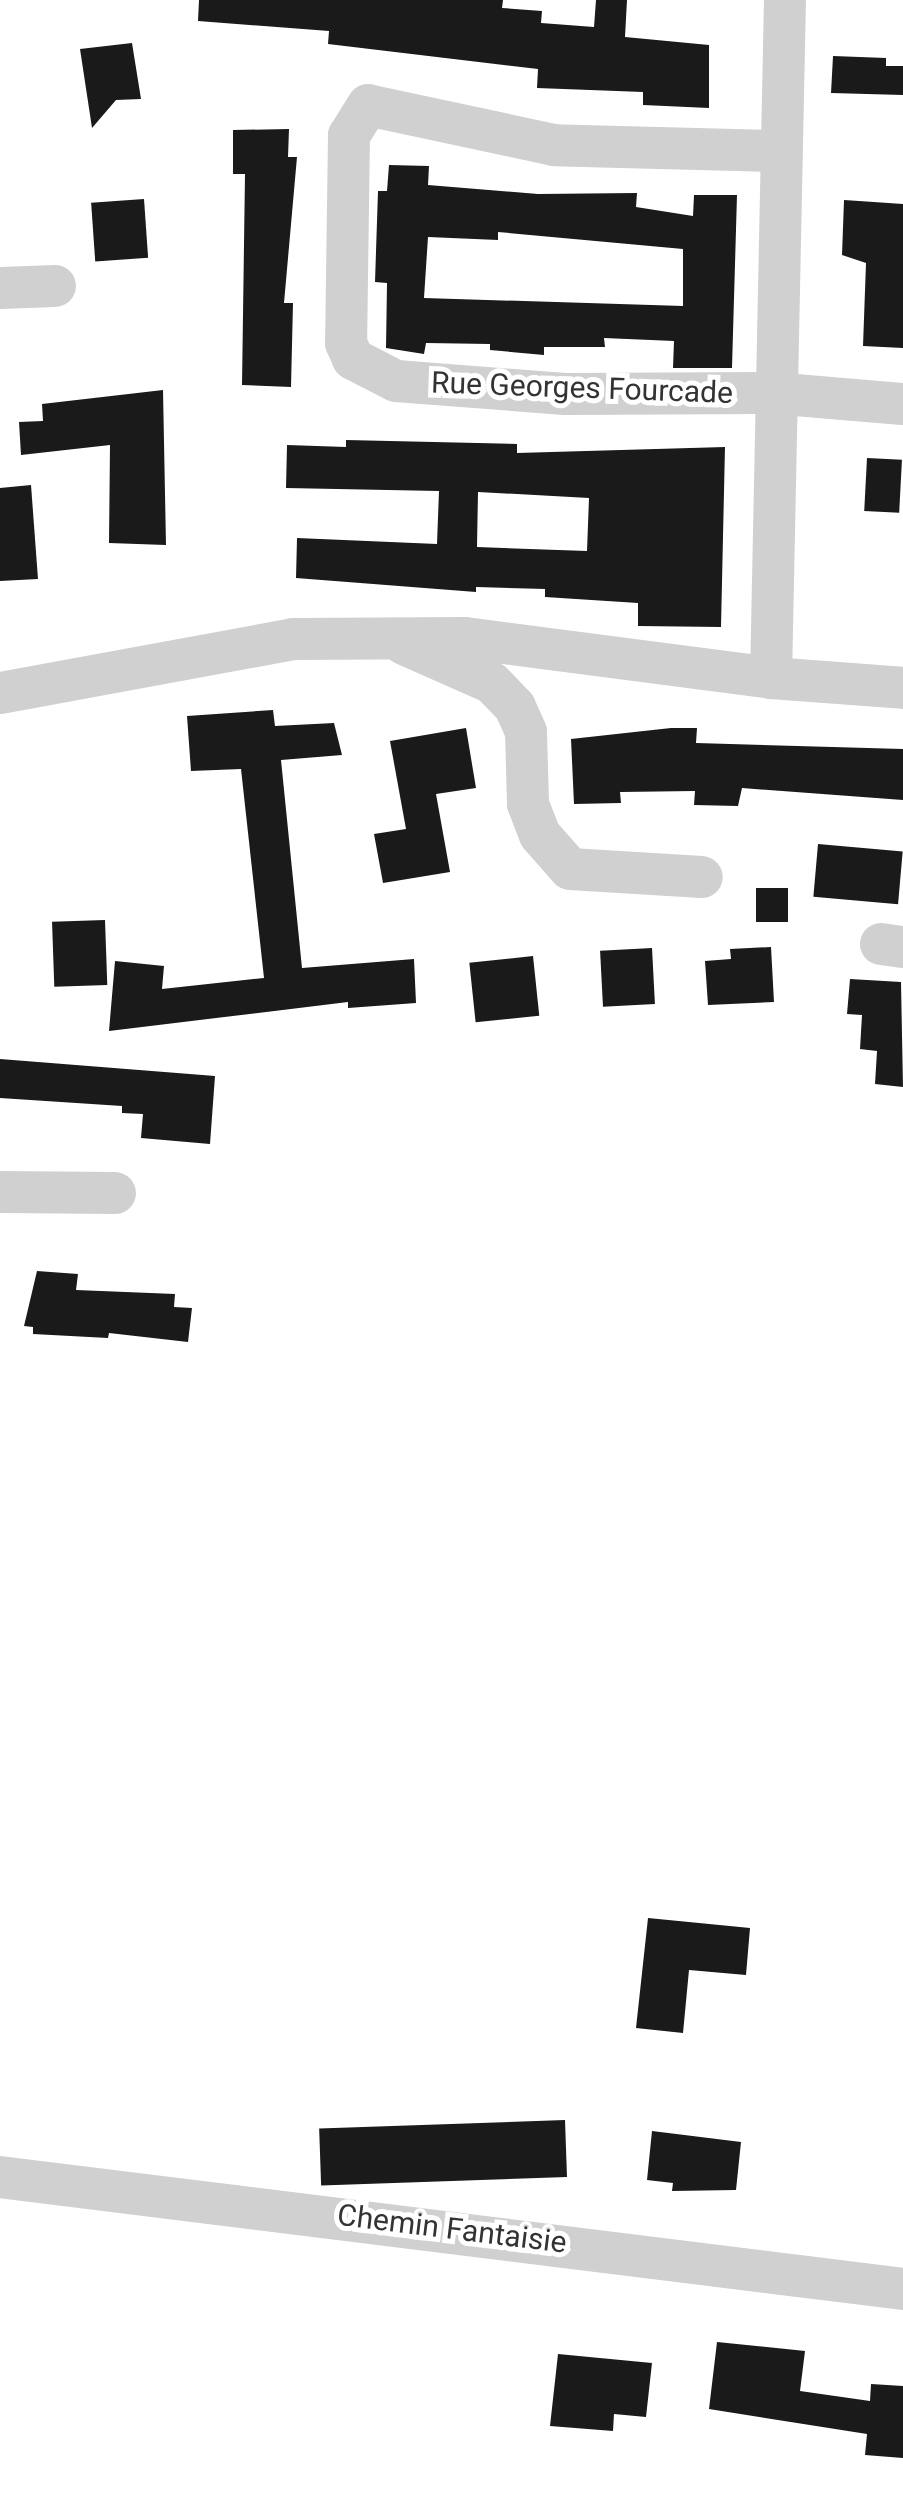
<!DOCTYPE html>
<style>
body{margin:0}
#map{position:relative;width:903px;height:2518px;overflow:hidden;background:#fff;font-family:Roboto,sans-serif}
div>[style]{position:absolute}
.building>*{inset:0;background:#1a1a1a;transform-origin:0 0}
.minor>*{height:42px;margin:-21px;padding:0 21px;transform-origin:21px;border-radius:21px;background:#d0d0d0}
span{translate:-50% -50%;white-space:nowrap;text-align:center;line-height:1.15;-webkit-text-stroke:10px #fff;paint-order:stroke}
.street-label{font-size:30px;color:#333}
</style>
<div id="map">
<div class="building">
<i style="clip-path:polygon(199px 0,503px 0,502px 8px,542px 11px,541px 23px,594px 27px,596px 0,627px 0,625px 37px,709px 45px,709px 108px,643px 105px,643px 92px,537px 88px,538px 69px,328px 44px,329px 31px,198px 21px)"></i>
<i style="clip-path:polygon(132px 43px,141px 99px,116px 100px,92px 128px,80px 49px)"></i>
<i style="clip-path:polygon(833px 56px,886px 58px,886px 66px,903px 66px,903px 95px,831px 93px)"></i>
<i style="clip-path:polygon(289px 129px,288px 157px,297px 157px,284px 303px,293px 303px,291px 387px,242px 385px,245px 174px,233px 174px,233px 130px)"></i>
<i style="clip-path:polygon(evenodd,389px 165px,429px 166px,428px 185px,538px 194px,637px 193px,636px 207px,693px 216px,694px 195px,737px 195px,732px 368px,673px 368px,674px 341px,604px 338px,605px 347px,544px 347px,544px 355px,490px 350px,490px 344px,426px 343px,424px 354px,386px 348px,387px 283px,375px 282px,378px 191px,387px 191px,389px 165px,498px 232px,683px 249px,683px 306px,424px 298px,428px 237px,498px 240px,498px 232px)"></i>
<i style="left:144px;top:199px;width:59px;height:53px;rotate:86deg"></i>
<i style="clip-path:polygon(844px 200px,903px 204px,903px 348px,863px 346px,866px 263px,842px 255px)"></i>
<i style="clip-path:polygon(163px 390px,166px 545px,109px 543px,110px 445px,21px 455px,19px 422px,43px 421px,42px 404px)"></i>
<i style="clip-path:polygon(evenodd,346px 440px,517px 444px,517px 453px,725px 447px,721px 627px,638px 626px,638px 603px,545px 597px,545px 589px,476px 587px,476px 592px,296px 578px,297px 538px,437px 544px,439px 491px,286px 488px,287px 445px,346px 447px,346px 440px,478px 492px,589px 498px,587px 551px,477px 547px,478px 492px)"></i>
<i style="left:867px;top:458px;width:35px;height:53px;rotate:3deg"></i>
<i style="clip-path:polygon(31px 485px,38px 579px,0 581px,0 488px)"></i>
<i style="clip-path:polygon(273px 710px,275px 726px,334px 723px,342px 755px,281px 760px,302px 968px,414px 959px,416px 1003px,348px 1008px,348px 1002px,109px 1031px,115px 961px,164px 966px,162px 989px,264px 978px,241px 769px,191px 771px,187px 716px)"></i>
<i style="clip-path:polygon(466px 728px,476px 788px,436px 794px,450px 872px,383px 883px,374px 834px,406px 829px,390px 741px)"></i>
<i style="clip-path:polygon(671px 728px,697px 728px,696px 743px,903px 749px,903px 800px,742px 788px,738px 806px,694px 805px,695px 791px,620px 792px,621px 803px,574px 804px,571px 739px)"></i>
<i style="left:818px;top:844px;width:85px;height:53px;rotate:5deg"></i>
<i style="left:756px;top:888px;width:32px;height:34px"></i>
<i style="left:105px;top:920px;width:65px;height:53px;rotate:88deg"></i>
<i style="clip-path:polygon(771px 947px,774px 1002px,708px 1005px,705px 961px,731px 959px,730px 949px)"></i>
<i style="left:652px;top:948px;width:56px;height:52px;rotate:87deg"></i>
<i style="left:533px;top:956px;width:60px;height:64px;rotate:84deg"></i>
<i style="clip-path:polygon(850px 979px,901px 982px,903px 1087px,875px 1084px,877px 1051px,860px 1049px,862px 1015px,847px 1014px)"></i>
<i style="clip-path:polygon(0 1059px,215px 1076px,210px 1144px,141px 1138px,143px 1114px,122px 1113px,122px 1106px,0 1098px)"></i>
<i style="clip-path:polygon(37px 1271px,78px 1274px,76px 1290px,175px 1294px,174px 1307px,192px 1308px,188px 1342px,109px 1333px,108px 1338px,33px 1334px,33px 1327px,24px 1326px)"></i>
<i style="clip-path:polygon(648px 1918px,750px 1928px,746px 1975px,689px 1970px,683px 2033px,636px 2028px)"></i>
<i style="left:565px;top:2120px;width:57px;height:246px;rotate:88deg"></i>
<i style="clip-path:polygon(652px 2131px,741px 2142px,736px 2190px,672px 2191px,673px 2183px,647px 2180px)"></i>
<i style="clip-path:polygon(717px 2342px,805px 2351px,800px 2391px,870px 2401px,871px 2384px,903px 2386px,903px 2458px,865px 2455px,867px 2434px,709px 2409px)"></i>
<i style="clip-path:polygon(558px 2354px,652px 2363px,646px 2417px,614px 2414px,613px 2431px,550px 2426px)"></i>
</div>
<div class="minor">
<i style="left:777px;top:151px;width:223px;rotate:-178.5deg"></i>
<i style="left:554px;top:145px;width:190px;rotate:-167.9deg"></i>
<i style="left:368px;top:105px;width:36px;rotate:122deg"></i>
<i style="left:349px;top:135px;width:208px;rotate:90.8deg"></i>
<i style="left:346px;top:343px;width:17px;rotate:66deg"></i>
<i style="left:353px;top:359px;width:48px;rotate:27.1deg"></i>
<i style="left:396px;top:381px;width:169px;rotate:4.4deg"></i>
<i style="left:565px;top:394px;width:207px;rotate:-0.3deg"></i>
<i style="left:772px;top:393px;width:131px;rotate:4.8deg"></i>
<i style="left:0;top:288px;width:55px;rotate:-2.1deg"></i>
<i style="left:404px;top:644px;width:96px;rotate:23.9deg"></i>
<i style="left:492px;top:683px;width:33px;rotate:46deg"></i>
<i style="left:515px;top:707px;width:27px;rotate:66deg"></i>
<i style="left:526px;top:732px;width:72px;rotate:88.4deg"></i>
<i style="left:528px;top:804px;width:33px;rotate:69deg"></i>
<i style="left:540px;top:835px;width:45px;rotate:48.6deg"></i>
<i style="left:570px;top:869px;width:132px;rotate:3.5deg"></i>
<i style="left:771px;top:678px;width:132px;rotate:4.3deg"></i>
<i style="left:0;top:693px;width:298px;rotate:-10.4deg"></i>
<i style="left:293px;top:639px;width:172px;rotate:-0.3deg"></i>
<i style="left:465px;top:638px;width:309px;rotate:7.4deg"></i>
<i style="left:771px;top:678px;width:678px;rotate:-88.82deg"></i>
<i style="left:881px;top:944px;width:22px;rotate:8deg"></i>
<i style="left:0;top:1192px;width:115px;rotate:0.5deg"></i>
<i style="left:0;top:2177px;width:910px;rotate:7.07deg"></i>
</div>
<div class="street-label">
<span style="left:582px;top:388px;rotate:2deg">Rue Georges Fourcade</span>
<span style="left:452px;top:2229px;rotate:7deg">Chemin Fantaisie</span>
</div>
</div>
